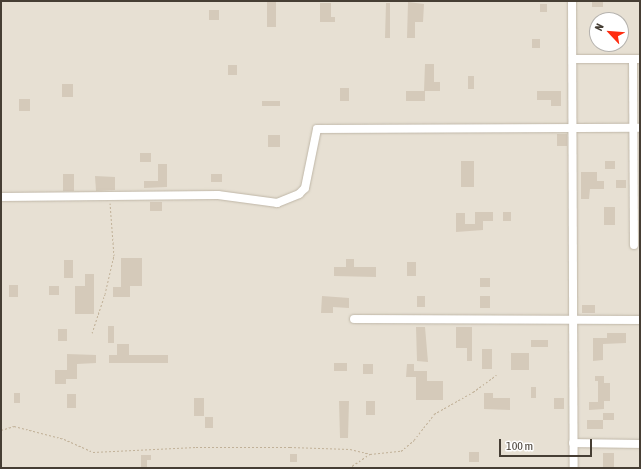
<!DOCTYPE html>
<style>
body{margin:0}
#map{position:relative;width:641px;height:469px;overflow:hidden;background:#f3efe5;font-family:"Asap Condensed",sans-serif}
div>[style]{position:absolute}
.residential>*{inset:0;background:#e7e0d3}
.building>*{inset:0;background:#d5caba;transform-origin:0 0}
.path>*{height:1px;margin-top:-0.5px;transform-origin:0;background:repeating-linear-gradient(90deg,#c1b198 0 2px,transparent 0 4px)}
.roads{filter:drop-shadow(0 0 1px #bfb6a7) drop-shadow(0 0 1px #bfb6a7)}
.minor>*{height:8px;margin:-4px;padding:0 4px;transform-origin:4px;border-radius:4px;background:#fff}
span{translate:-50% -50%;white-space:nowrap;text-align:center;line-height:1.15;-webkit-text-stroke:3.5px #fff;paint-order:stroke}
.frame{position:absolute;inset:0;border:2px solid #463e34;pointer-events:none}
.north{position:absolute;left:589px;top:12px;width:40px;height:40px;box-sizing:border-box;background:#fff;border:1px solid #b5b2ae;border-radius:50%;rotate:296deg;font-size:11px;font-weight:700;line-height:16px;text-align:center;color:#463e34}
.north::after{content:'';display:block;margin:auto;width:14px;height:18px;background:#ff2d10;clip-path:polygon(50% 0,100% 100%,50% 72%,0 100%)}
.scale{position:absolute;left:499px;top:439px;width:93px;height:18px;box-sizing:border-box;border:2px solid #463e34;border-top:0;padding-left:5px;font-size:12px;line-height:14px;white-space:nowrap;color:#463e34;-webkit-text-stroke:3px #fff;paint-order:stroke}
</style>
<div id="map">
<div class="residential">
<i style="clip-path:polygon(evenodd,1px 1px,640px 1px,640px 468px,1px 468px,1px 1px,597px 20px,621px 20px,621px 44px,597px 44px,597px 20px)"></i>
</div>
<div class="building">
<i style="left:267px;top:1px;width:9px;height:26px"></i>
<i style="left:592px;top:1px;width:11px;height:6px"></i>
<i style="clip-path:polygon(408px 2px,424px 4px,423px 22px,415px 22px,415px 38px,407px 38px)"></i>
<i style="clip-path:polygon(320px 3px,331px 3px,331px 17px,335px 17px,335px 22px,320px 22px)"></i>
<i style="clip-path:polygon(386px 3px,390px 3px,390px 38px,385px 38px)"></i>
<i style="left:540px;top:4px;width:7px;height:8px"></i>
<i style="left:219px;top:10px;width:10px;height:10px;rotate:90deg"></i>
<i style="left:532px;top:39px;width:8px;height:9px"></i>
<i style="clip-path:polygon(425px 64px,434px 64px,434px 82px,440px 82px,440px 91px,424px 91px)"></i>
<i style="left:228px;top:65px;width:9px;height:10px"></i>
<i style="left:468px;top:76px;width:6px;height:13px"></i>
<i style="left:62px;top:84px;width:11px;height:13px"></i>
<i style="left:340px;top:88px;width:9px;height:13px"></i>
<i style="left:406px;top:91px;width:19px;height:10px"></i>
<i style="clip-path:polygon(537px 91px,561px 91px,561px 106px,551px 106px,551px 100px,537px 100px)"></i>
<i style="left:19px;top:99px;width:11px;height:12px"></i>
<i style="left:262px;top:101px;width:18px;height:5px"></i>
<i style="left:557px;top:134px;width:10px;height:12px"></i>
<i style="left:268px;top:135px;width:12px;height:12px"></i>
<i style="left:140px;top:153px;width:11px;height:9px"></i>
<i style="left:461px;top:161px;width:13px;height:26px"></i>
<i style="left:605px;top:161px;width:10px;height:8px"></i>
<i style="clip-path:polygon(158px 164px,167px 164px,167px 187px,144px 188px,144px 181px,158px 181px)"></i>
<i style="clip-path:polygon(581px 172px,597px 172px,597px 181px,604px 181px,604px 189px,590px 189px,589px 199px,581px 199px)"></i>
<i style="left:63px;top:174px;width:11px;height:17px"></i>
<i style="left:211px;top:174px;width:11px;height:8px"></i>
<i style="clip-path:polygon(95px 176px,115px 177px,115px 190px,96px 191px)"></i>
<i style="left:616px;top:180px;width:10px;height:8px"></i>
<i style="left:150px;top:202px;width:12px;height:9px"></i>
<i style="left:604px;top:207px;width:11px;height:18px"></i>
<i style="clip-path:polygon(475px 212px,493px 212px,493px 221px,483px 221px,483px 230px,456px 232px,456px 213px,465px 213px,465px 224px,475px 224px)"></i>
<i style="left:503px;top:212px;width:8px;height:9px"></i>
<i style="clip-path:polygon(121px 258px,142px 258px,142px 286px,130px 286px,130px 297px,113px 297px,113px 287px,121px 287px)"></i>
<i style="clip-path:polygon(346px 259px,354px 259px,354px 267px,376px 267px,376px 277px,334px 276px,334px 267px,346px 267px)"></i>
<i style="left:64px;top:260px;width:9px;height:18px"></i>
<i style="left:407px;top:262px;width:9px;height:14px"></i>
<i style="clip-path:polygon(85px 274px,94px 274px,94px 314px,75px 314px,75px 286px,85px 286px)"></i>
<i style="left:480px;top:278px;width:10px;height:9px"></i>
<i style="left:9px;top:285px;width:9px;height:12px"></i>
<i style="left:49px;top:286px;width:10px;height:9px"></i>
<i style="clip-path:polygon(322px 296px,349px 298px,349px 308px,333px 307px,333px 313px,321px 313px)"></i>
<i style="left:417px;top:296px;width:8px;height:11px"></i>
<i style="left:480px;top:296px;width:10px;height:12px"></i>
<i style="left:582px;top:305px;width:13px;height:8px"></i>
<i style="left:108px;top:326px;width:6px;height:17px"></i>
<i style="clip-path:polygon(416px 327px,425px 327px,428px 362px,417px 361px)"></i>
<i style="clip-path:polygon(456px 327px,472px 327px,472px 361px,467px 361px,467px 348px,456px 348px)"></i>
<i style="left:58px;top:329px;width:9px;height:12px"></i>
<i style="clip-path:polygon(607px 333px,626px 333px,626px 343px,603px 344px,603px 360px,593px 361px,593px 338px,607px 338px)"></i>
<i style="left:531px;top:340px;width:17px;height:7px"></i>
<i style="clip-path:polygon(117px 344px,129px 344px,129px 355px,168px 355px,168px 363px,109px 363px,109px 355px,117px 355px)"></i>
<i style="left:482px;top:349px;width:10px;height:20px"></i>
<i style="left:529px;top:353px;width:17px;height:18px;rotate:90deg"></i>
<i style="clip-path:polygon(67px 354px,96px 355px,96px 363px,77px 364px,77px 379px,66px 379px,66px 384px,55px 384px,55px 370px,67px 370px)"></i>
<i style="left:334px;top:363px;width:13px;height:8px"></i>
<i style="left:363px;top:364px;width:10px;height:10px"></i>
<i style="clip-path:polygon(407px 364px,414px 364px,414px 371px,427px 371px,427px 381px,443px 381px,443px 400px,416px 400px,416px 377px,406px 377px)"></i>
<i style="clip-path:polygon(595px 376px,604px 376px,604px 383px,610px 383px,610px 401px,604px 401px,604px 409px,589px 410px,589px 402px,598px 402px,598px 381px,595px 381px)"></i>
<i style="left:531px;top:387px;width:5px;height:11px"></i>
<i style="left:14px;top:393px;width:6px;height:10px"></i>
<i style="clip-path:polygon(484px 393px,493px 393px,493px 398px,510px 398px,510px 410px,484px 409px)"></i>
<i style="left:67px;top:394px;width:9px;height:14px"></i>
<i style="left:194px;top:398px;width:10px;height:18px"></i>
<i style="left:564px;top:398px;width:11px;height:10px;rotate:90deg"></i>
<i style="clip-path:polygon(339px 401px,349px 401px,348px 438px,340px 438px)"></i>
<i style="left:366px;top:401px;width:9px;height:14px"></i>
<i style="left:603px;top:413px;width:11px;height:7px"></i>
<i style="left:205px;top:417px;width:8px;height:11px"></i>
<i style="left:587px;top:420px;width:16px;height:9px"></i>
<i style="left:469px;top:452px;width:10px;height:10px"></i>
<i style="left:603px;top:453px;width:11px;height:15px"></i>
<i style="left:290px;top:454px;width:7px;height:8px"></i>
<i style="clip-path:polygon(141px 455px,151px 455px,151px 460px,147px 460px,147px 468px,141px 468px)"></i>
</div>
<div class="path">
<i style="left:92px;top:333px;width:41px;rotate:-71.6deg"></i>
<i style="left:105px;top:294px;width:39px;rotate:-77deg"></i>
<i style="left:114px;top:256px;width:53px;rotate:-94.3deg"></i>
<i style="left:1px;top:430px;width:14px;rotate:-17deg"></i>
<i style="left:14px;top:426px;width:52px;rotate:14.6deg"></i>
<i style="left:64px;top:439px;width:32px;rotate:24deg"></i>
<i style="left:93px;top:452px;width:103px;rotate:-2.8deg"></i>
<i style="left:196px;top:447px;width:94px"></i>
<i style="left:290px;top:447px;width:60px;rotate:1.9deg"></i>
<i style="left:350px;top:449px;width:21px;rotate:14deg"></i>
<i style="left:349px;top:468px;width:25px;rotate:-34deg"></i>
<i style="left:370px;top:454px;width:31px;rotate:-6deg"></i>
<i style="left:401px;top:451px;width:17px;rotate:-40deg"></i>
<i style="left:414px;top:440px;width:33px;rotate:-52deg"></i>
<i style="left:434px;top:414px;width:45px;rotate:-29.4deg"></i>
<i style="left:473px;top:392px;width:29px;rotate:-36deg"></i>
</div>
<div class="roads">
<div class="minor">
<i style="left:572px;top:1px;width:467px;rotate:89.8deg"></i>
<i style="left:573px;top:59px;width:67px"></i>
<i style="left:633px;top:59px;width:186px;rotate:89.7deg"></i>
<i style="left:1px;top:197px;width:217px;rotate:-0.5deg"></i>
<i style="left:218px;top:195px;width:60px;rotate:7.7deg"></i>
<i style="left:277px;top:203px;width:24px;rotate:-22deg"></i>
<i style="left:299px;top:194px;width:8px;rotate:-45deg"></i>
<i style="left:305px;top:188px;width:60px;rotate:-78.5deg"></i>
<i style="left:317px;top:129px;width:323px;rotate:-0.2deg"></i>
<i style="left:354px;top:319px;width:286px;rotate:0.2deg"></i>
<i style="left:573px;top:443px;width:67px;rotate:0.9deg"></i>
</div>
</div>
<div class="frame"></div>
<div class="north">N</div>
<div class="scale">100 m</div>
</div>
